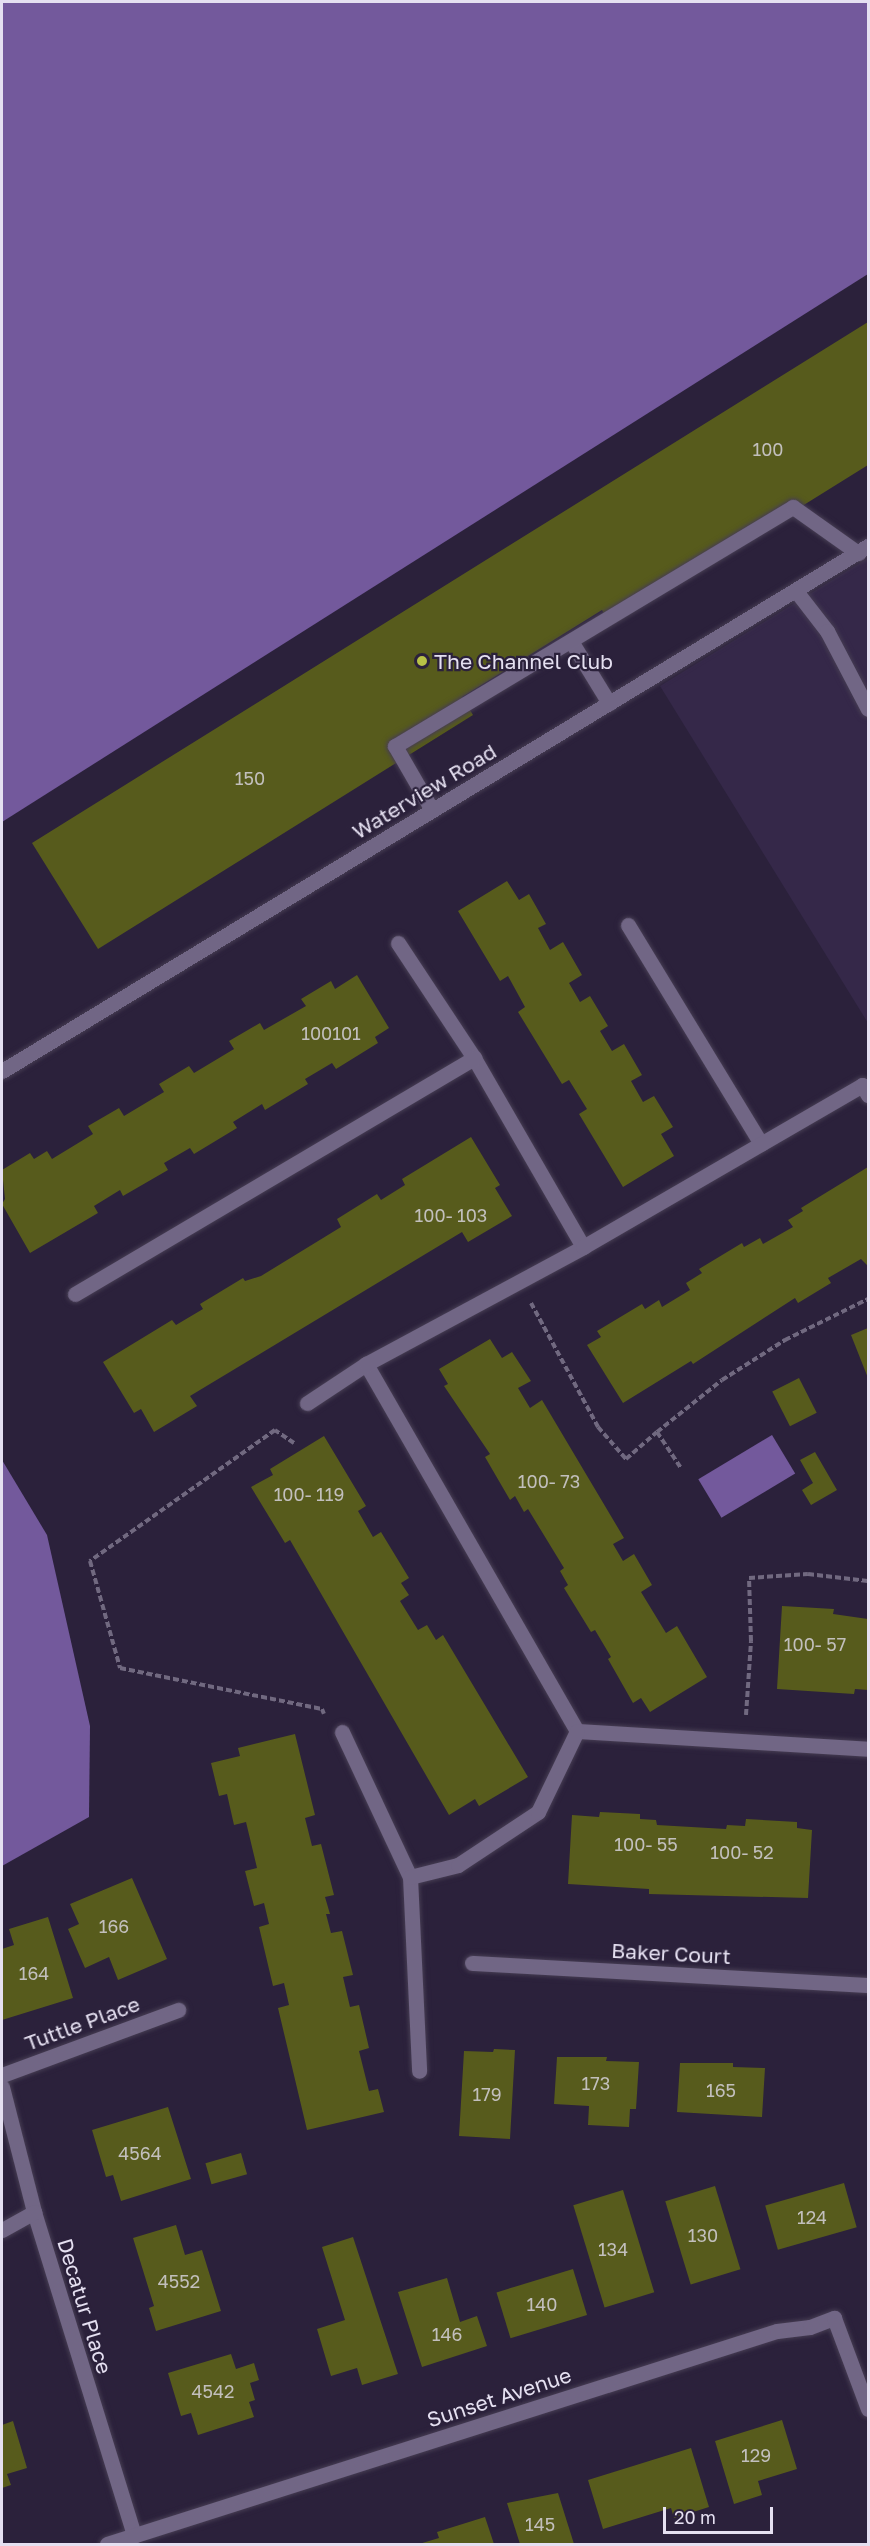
<!DOCTYPE html>
<style>
body{margin:0}
#map{position:relative;width:870px;height:2546px;overflow:hidden;background:#2b213b;font-family:"Golos Text",sans-serif}
div>[style]{position:absolute}
.built>*{inset:0;background:#352849}
.water>*{inset:0;background:#73599c;transform-origin:0 0}
.building>*{inset:0;background:#575b1c;transform-origin:0 0}
.path>*{height:4px;margin-top:-2px;transform-origin:0;background:repeating-linear-gradient(90deg,#716980 0 6px,transparent 0 9px)}
.roads{filter:drop-shadow(0 0 2px #463d53) drop-shadow(0 0 2px #463d53)}
.service>*{height:15px;margin:-7.5px;padding:0 7.5px;transform-origin:7.5px;border-radius:7.5px;background:#716685}
.minor>*{height:15px;margin:-7.5px;padding:0 7.5px;transform-origin:7.5px;border-radius:7.5px;background:#716685}
.dots>*{width:16px;height:16px;translate:-50% -50%;box-sizing:border-box;border:3px solid #2b213b;border-radius:50%}
span{translate:-50% -50%;white-space:nowrap;text-align:center;line-height:1.15;-webkit-text-stroke:4.5px #2b213b;paint-order:stroke}
.number-label{font-size:18px;color:#c2bfbc}
.number-label span{-webkit-text-stroke-width:0}
.poi-label{font-size:21px;color:#e5e0f1}
.left{translate:0 -50%;text-align:left}
.street-label{font-size:21px;color:#e5e0f1}
.frame{position:absolute;inset:0;border:3px solid #e5e0f1;pointer-events:none}
.scale{position:absolute;left:663px;top:2507px;width:110px;height:27px;box-sizing:border-box;border:3px solid #e5e0f1;border-top:0;padding-left:8px;font-size:18px;line-height:21px;white-space:nowrap;color:#e5e0f1;-webkit-text-stroke:4px #2b213b;paint-order:stroke}
</style>
<div id="map">
<div class="built">
<i style="clip-path:polygon(868px 558px,868px 1023px,660px 686px)"></i>
</div>
<div class="water">
<i style="clip-path:polygon(2px 2px,868px 2px,868px 274px,2px 822px)"></i>
<i style="left:772px;top:1435px;width:45px;height:86px;rotate:59deg"></i>
<i style="clip-path:polygon(2px 1460px,47px 1535px,90px 1726px,89px 1817px,2px 1866px)"></i>
</div>
<div class="building">
<i style="clip-path:polygon(868px 322px,868px 465px,611px 625px,602px 610px,462px 697px,473px 715px,98px 949px,32px 843px)"></i>
<i style="clip-path:polygon(507px 881px,519px 900px,529px 894px,546px 924px,538px 928px,550px 950px,563px 942px,582px 975px,569px 983px,580px 1002px,590px 996px,608px 1026px,600px 1031px,612px 1051px,624px 1044px,642px 1075px,631px 1081px,643px 1102px,654px 1096px,673px 1127px,661px 1134px,674px 1156px,623px 1187px,579px 1114px,587px 1109px,569px 1080px,562px 1084px,518px 1012px,525px 1007px,508px 976px,500px 981px,458px 911px)"></i>
<i style="clip-path:polygon(357px 975px,389px 1028px,375px 1037px,378px 1043px,336px 1069px,332px 1063px,305px 1079px,308px 1084px,265px 1110px,262px 1104px,233px 1122px,237px 1128px,194px 1154px,190px 1148px,164px 1163px,168px 1170px,123px 1196px,120px 1190px,94px 1206px,98px 1213px,30px 1253px,2px 1204px,5px 1199px,2px 1170px,30px 1153px,34px 1159px,47px 1151px,52px 1159px,93px 1134px,88px 1126px,119px 1108px,124px 1116px,164px 1092px,159px 1084px,189px 1066px,194px 1073px,234px 1049px,229px 1041px,260px 1023px,264px 1030px,306px 1006px,301px 999px,331px 981px,335px 989px)"></i>
<i style="clip-path:polygon(471px 1137px,500px 1185px,495px 1188px,512px 1216px,468px 1242px,462px 1232px,190px 1396px,197px 1406px,154px 1432px,141px 1409px,134px 1413px,103px 1362px,172px 1320px,176px 1325px,203px 1309px,200px 1304px,243px 1278px,245px 1281px,261px 1276px,341px 1227px,337px 1219px,377px 1194px,381px 1200px,405px 1185px,402px 1179px)"></i>
<i style="clip-path:polygon(868px 1167px,868px 1266px,861px 1259px,828px 1278px,831px 1283px,798px 1303px,795px 1298px,693px 1364px,691px 1361px,623px 1403px,587px 1345px,601px 1337px,597px 1331px,642px 1304px,645px 1309px,659px 1300px,662px 1307px,690px 1290px,686px 1283px,702px 1273px,699px 1269px,742px 1243px,744px 1247px,760px 1238px,763px 1244px,793px 1227px,788px 1220px,803px 1211px,801px 1208px)"></i>
<i style="clip-path:polygon(868px 1328px,868px 1378px,851px 1335px)"></i>
<i style="clip-path:polygon(490px 1339px,502px 1358px,512px 1352px,531px 1381px,518px 1388px,530px 1408px,542px 1400px,624px 1538px,613px 1544px,623px 1561px,634px 1554px,652px 1585px,641px 1592px,666px 1633px,677px 1626px,707px 1677px,650px 1712px,641px 1698px,633px 1703px,608px 1659px,611px 1657px,595px 1630px,591px 1632px,564px 1588px,568px 1585px,560px 1571px,564px 1568px,528px 1509px,524px 1512px,515px 1496px,510px 1500px,485px 1457px,490px 1454px,444px 1386px,448px 1384px,439px 1369px)"></i>
<i style="left:799px;top:1378px;width:39px;height:30px;rotate:63deg"></i>
<i style="clip-path:polygon(324px 1436px,366px 1506px,358px 1511px,373px 1537px,381px 1532px,409px 1578px,401px 1583px,409px 1595px,400px 1601px,418px 1630px,427px 1625px,436px 1640px,443px 1635px,528px 1777px,479px 1806px,475px 1799px,449px 1815px,290px 1540px,285px 1543px,251px 1487px,273px 1475px,270px 1469px)"></i>
<i style="clip-path:polygon(815px 1452px,837px 1490px,811px 1505px,802px 1490px,813px 1483px,800px 1460px)"></i>
<i style="clip-path:polygon(782px 1606px,834px 1609px,833px 1614px,868px 1619px,868px 1690px,855px 1689px,854px 1694px,777px 1689px)"></i>
<i style="clip-path:polygon(295px 1734px,315px 1815px,305px 1818px,312px 1846px,321px 1844px,334px 1895px,325px 1897px,330px 1914px,326px 1914px,331px 1933px,342px 1931px,353px 1975px,343px 1977px,350px 2007px,359px 2005px,369px 2048px,359px 2051px,369px 2091px,378px 2089px,384px 2112px,307px 2130px,278px 2008px,289px 2005px,284px 1983px,273px 1986px,259px 1927px,269px 1924px,264px 1903px,254px 1906px,245px 1871px,257px 1868px,246px 1822px,234px 1825px,227px 1794px,219px 1796px,211px 1763px,240px 1756px,238px 1748px)"></i>
<i style="clip-path:polygon(600px 1812px,640px 1814px,640px 1819px,656px 1820px,657px 1825px,726px 1829px,727px 1825px,745px 1826px,746px 1819px,797px 1822px,797px 1828px,812px 1830px,808px 1898px,649px 1894px,649px 1889px,568px 1884px,572px 1815px,599px 1817px)"></i>
<i style="clip-path:polygon(132px 1878px,167px 1959px,118px 1980px,109px 1957px,85px 1968px,68px 1929px,79px 1924px,70px 1904px)"></i>
<i style="clip-path:polygon(48px 1917px,73px 1998px,2px 2020px,2px 1949px,14px 1945px,9px 1929px)"></i>
<i style="clip-path:polygon(494px 2049px,515px 2050px,510px 2139px,459px 2136px,464px 2051px,493px 2052px)"></i>
<i style="clip-path:polygon(557px 2057px,607px 2057px,606px 2061px,639px 2062px,636px 2109px,630px 2109px,629px 2127px,588px 2125px,589px 2106px,554px 2104px)"></i>
<i style="clip-path:polygon(680px 2063px,733px 2063px,733px 2067px,765px 2068px,762px 2117px,677px 2112px)"></i>
<i style="clip-path:polygon(168px 2107px,191px 2179px,121px 2201px,113px 2175px,106px 2177px,92px 2130px)"></i>
<i style="left:241px;top:2153px;width:22px;height:37px;rotate:74deg"></i>
<i style="left:844px;top:2183px;width:46px;height:82px;rotate:74deg"></i>
<i style="left:715px;top:2186px;width:87px;height:52px;rotate:73deg"></i>
<i style="left:623px;top:2190px;width:107px;height:52px;rotate:73deg"></i>
<i style="clip-path:polygon(176px 2225px,185px 2255px,202px 2250px,221px 2311px,156px 2331px,149px 2308px,154px 2306px,133px 2238px)"></i>
<i style="clip-path:polygon(353px 2237px,398px 2374px,362px 2385px,357px 2368px,331px 2376px,317px 2329px,345px 2320px,322px 2247px)"></i>
<i style="left:573px;top:2269px;width:48px;height:80px;rotate:73deg"></i>
<i style="clip-path:polygon(447px 2278px,460px 2322px,477px 2316px,487px 2346px,422px 2367px,398px 2292px)"></i>
<i style="clip-path:polygon(231px 2354px,236px 2369px,254px 2363px,259px 2380px,250px 2383px,255px 2400px,249px 2402px,254px 2417px,198px 2435px,191px 2413px,181px 2416px,168px 2373px)"></i>
<i style="clip-path:polygon(782px 2420px,797px 2469px,758px 2481px,762px 2495px,734px 2504px,715px 2441px)"></i>
<i style="clip-path:polygon(13px 2421px,27px 2468px,7px 2474px,11px 2485px,2px 2488px,2px 2425px)"></i>
<i style="clip-path:polygon(691px 2448px,709px 2507px,674px 2518px,671px 2508px,603px 2529px,588px 2480px)"></i>
<i style="clip-path:polygon(558px 2493px,574px 2544px,520px 2544px,507px 2503px)"></i>
<i style="clip-path:polygon(485px 2517px,494px 2544px,419px 2544px,439px 2538px,437px 2532px)"></i>
</div>
<div class="path">
<i style="left:531px;top:1303px;width:141px;rotate:61.6deg"></i>
<i style="left:598px;top:1427px;width:43px;rotate:48.8deg"></i>
<i style="left:626px;top:1459px;width:41px;rotate:-41.1deg"></i>
<i style="left:657px;top:1432px;width:43px;rotate:56.3deg"></i>
<i style="left:657px;top:1432px;width:83px;rotate:-38.7deg"></i>
<i style="left:722px;top:1380px;width:75px;rotate:-32.4deg"></i>
<i style="left:785px;top:1340px;width:93px;rotate:-26.3deg"></i>
<i style="left:294px;top:1443px;width:23px;rotate:-146deg"></i>
<i style="left:275px;top:1430px;width:227px;rotate:144.7deg"></i>
<i style="left:90px;top:1561px;width:111px;rotate:74.3deg"></i>
<i style="left:120px;top:1668px;width:206px;rotate:11.5deg"></i>
<i style="left:322px;top:1709px;width:5px;rotate:68deg"></i>
<i style="left:746px;top:1715px;width:74px;rotate:-86.1deg"></i>
<i style="left:751px;top:1641px;width:63px;rotate:-91.8deg"></i>
<i style="left:749px;top:1578px;width:59px;rotate:-3.9deg"></i>
<i style="left:808px;top:1574px;width:60px;rotate:6.7deg"></i>
</div>
<div class="roads">
<div class="service">
<i style="left:796px;top:591px;width:51px;rotate:52.2deg"></i>
<i style="left:827px;top:631px;width:88px;rotate:62.3deg"></i>
<i style="left:571px;top:641px;width:73px;rotate:58.5deg"></i>
<i style="left:432px;top:810px;width:74px;rotate:-120deg"></i>
<i style="left:395px;top:746px;width:464px;rotate:-31deg"></i>
<i style="left:793px;top:507px;width:80px;rotate:35.3deg"></i>
<i style="left:628px;top:925px;width:256px;rotate:58.7deg"></i>
</div>
<div class="minor">
<i style="left:398px;top:943px;width:138px;rotate:56.5deg"></i>
<i style="left:474px;top:1058px;width:218px;rotate:60deg"></i>
<i style="left:2px;top:1071px;width:1013px;rotate:-31.23deg"></i>
<i style="left:75px;top:1294px;width:464px;rotate:-30.6deg"></i>
<i style="left:366px;top:1364px;width:423px;rotate:60.1deg"></i>
<i style="left:577px;top:1731px;width:292px;rotate:3.5deg"></i>
<i style="left:307px;top:1403px;width:71px;rotate:-33.5deg"></i>
<i style="left:366px;top:1364px;width:247px;rotate:-28.3deg"></i>
<i style="left:583px;top:1247px;width:323px;rotate:-30.1deg"></i>
<i style="left:862px;top:1085px;width:12px;rotate:59deg"></i>
<i style="left:342px;top:1732px;width:160px;rotate:64.9deg"></i>
<i style="left:410px;top:1877px;width:194px;rotate:87.3deg"></i>
<i style="left:410px;top:1877px;width:49px;rotate:-14deg"></i>
<i style="left:458px;top:1865px;width:96px;rotate:-33.5deg"></i>
<i style="left:538px;top:1812px;width:90px;rotate:-64.3deg"></i>
<i style="left:472px;top:1963px;width:397px;rotate:3.2deg"></i>
<i style="left:2px;top:2075px;width:188px;rotate:-20.3deg"></i>
<i style="left:2px;top:2087px;width:129px;rotate:75.6deg"></i>
<i style="left:34px;top:2212px;width:339px;rotate:72.8deg"></i>
<i style="left:2px;top:2230px;width:37px;rotate:-29deg"></i>
<i style="left:107px;top:2544px;width:703px;rotate:-17.64deg"></i>
<i style="left:777px;top:2331px;width:33px;rotate:-7deg"></i>
<i style="left:810px;top:2327px;width:26px;rotate:-21deg"></i>
<i style="left:834px;top:2318px;width:97px;rotate:69.5deg"></i>
</div>
</div>
<div class="dots">
<i style="left:422px;top:661px;background:#b8c147"></i>
</div>
<div class="number-label">
<span style="left:768px;top:449px">100</span>
<span style="left:250px;top:778px">150</span>
<span style="left:331px;top:1033px">100101</span>
<span style="left:451px;top:1215px">100- 103</span>
<span style="left:549px;top:1481px">100- 73</span>
<span style="left:309px;top:1494px">100- 119</span>
<span style="left:815px;top:1644px">100- 57</span>
<span style="left:646px;top:1844px">100- 55</span>
<span style="left:742px;top:1852px">100- 52</span>
<span style="left:114px;top:1926px">166</span>
<span style="left:34px;top:1973px">164</span>
<span style="left:596px;top:2083px">173</span>
<span style="left:721px;top:2090px">165</span>
<span style="left:487px;top:2094px">179</span>
<span style="left:140px;top:2153px">4564</span>
<span style="left:812px;top:2217px">124</span>
<span style="left:703px;top:2235px">130</span>
<span style="left:613px;top:2249px">134</span>
<span style="left:179px;top:2281px">4552</span>
<span style="left:542px;top:2304px">140</span>
<span style="left:447px;top:2334px">146</span>
<span style="left:213px;top:2391px">4542</span>
<span style="left:756px;top:2455px">129</span>
<span style="left:540px;top:2524px">145</span>
</div>
<div class="poi-label">
<span class="left" style="left:434px;top:661px">The Channel Club</span>
</div>
<div class="street-label">
<span style="left:424px;top:791px;rotate:-31deg">Waterview Road</span>
<span style="left:671px;top:1953px;rotate:3deg">Baker Court</span>
<span style="left:82px;top:2023px;rotate:-20deg">Tuttle Place</span>
<span style="left:85px;top:2306px;rotate:73deg">Decatur Place</span>
<span style="left:499px;top:2397px;rotate:-18deg">Sunset Avenue</span>
</div>
<div class="frame"></div>
<div class="scale">20 m</div>
</div>
